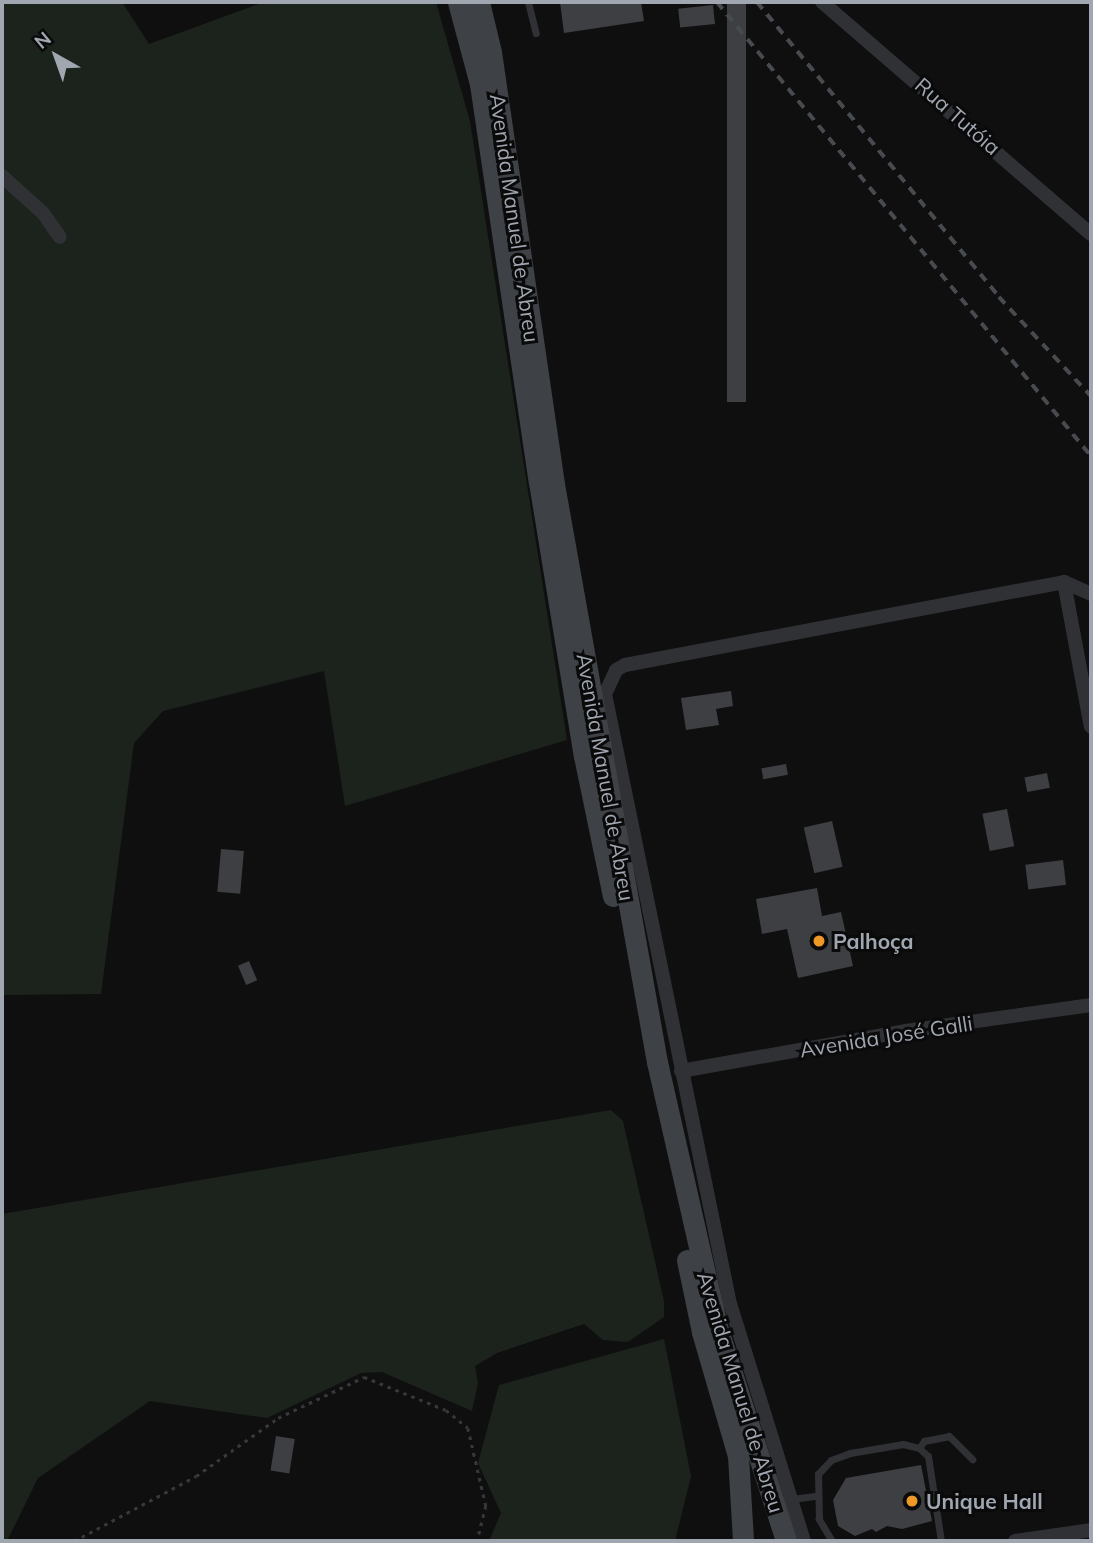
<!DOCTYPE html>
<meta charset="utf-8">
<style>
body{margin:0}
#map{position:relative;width:1093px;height:1543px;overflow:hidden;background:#0f0f10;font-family:Mulish,sans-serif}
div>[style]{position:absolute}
.green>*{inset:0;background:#1c231c}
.building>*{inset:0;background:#3e3f43;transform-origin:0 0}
.path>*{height:2.5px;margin-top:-1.25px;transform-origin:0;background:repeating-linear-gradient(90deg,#36383c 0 3.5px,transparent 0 8.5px)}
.lane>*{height:7px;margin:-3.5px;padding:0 3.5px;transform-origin:3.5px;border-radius:3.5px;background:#303135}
.street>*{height:14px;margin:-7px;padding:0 7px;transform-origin:7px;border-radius:7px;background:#303135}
.secondary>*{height:21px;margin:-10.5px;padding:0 10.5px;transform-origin:10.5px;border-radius:10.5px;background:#3e4145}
.rail>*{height:3.5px;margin-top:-1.75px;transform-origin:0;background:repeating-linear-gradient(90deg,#474a4e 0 9px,transparent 0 16px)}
.dots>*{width:19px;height:19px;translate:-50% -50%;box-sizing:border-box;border:4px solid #0a0a0b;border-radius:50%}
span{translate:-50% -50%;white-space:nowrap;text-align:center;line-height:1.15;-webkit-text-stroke:6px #0a0a0b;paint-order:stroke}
.street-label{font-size:21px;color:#a0a7b1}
.poi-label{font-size:21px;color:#a0a7b1;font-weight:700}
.left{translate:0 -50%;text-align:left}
.frame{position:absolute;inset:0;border:4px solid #a0a7b1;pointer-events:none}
.north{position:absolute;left:21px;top:21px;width:70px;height:70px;-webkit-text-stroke:5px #0a0a0b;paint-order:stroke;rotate:320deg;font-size:19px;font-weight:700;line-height:28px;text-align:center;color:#a0a7b1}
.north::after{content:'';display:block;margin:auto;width:24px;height:32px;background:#a0a7b1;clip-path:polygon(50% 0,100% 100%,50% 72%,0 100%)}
</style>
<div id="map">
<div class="green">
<i style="clip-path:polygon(2px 2px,122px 2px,149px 44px,264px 2px,436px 2px,470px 121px,567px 740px,345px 806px,324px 671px,163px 711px,134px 743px,101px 994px,2px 995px)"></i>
<i style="clip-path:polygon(611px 1110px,623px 1121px,664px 1301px,664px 1317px,628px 1342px,603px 1340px,584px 1324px,497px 1353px,475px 1366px,478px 1383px,472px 1411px,382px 1372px,361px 1373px,267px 1418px,150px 1401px,38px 1478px,7px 1541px,2px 1541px,2px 1214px)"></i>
<i style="clip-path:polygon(664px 1339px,691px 1476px,675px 1541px,489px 1541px,501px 1513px,478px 1463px,499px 1385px)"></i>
</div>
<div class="building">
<i style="clip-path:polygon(560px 2px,641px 2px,644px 21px,564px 33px)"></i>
<i style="left:727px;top:2px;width:19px;height:400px"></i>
<i style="left:713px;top:5px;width:19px;height:35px;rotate:84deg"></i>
<i style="clip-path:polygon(731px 691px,733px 706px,716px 709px,719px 725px,686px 730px,681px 698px)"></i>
<i style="left:786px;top:764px;width:11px;height:25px;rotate:80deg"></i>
<i style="left:1047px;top:773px;width:15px;height:23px;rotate:79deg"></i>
<i style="left:1007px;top:809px;width:38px;height:25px;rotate:79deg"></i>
<i style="left:832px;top:821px;width:47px;height:29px;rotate:77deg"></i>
<i style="left:221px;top:849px;width:23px;height:43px;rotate:5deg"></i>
<i style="left:1063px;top:860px;width:25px;height:38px;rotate:83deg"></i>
<i style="clip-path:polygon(817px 888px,822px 916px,841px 912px,853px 966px,798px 978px,787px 929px,762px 934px,756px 899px)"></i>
<i style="left:249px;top:961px;width:21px;height:12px;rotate:67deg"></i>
<i style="left:276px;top:1436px;width:19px;height:35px;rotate:9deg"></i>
<i style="clip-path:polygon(921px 1465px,932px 1521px,902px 1529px,887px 1526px,876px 1532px,872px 1529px,855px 1536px,838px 1526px,833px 1500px,846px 1478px)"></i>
</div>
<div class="path">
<i style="left:74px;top:1541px;width:138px;rotate:-28deg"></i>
<i style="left:196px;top:1476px;width:100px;rotate:-35.3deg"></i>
<i style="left:278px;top:1418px;width:95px;rotate:-25.5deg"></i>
<i style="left:364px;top:1377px;width:88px;rotate:21.9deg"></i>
<i style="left:446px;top:1410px;width:28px;rotate:39deg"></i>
<i style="left:468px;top:1428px;width:80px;rotate:77deg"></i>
<i style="left:486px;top:1506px;width:36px;rotate:104deg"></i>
</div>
<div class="lane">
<i style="left:528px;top:2px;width:32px;rotate:76deg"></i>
<i style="left:919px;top:1448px;width:9px;rotate:-54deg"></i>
<i style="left:924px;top:1441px;width:25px;rotate:-11deg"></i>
<i style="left:949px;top:1436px;width:33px;rotate:45deg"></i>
<i style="left:791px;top:1499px;width:26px;rotate:-7deg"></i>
<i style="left:832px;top:1541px;width:26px;rotate:-121deg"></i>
<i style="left:819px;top:1519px;width:45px;rotate:-91.3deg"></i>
<i style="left:818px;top:1474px;width:19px;rotate:-47deg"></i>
<i style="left:831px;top:1460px;width:20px;rotate:-20deg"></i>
<i style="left:850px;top:1453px;width:54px;rotate:-9.6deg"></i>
<i style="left:903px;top:1444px;width:16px;rotate:14deg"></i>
<i style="left:919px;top:1448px;width:12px;rotate:42deg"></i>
<i style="left:928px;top:1456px;width:86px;rotate:81.3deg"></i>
</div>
<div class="street">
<i style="left:822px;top:2px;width:355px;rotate:40.8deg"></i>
<i style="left:2px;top:176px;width:55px;rotate:42.1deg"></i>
<i style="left:43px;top:213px;width:29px;rotate:55deg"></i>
<i style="left:1064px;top:582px;width:147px;rotate:79.5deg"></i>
<i style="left:1064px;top:582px;width:30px;rotate:24deg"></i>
<i style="left:681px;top:1071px;width:229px;rotate:-10.1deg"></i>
<i style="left:906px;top:1031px;width:187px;rotate:-8deg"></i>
<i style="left:804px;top:1541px;width:248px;rotate:-107.3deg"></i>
<i style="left:730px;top:1304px;width:623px;rotate:-101.58deg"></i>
<i style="left:605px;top:694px;width:26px;rotate:-65deg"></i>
<i style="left:616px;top:670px;width:10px;rotate:-29deg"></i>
<i style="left:625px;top:665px;width:447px;rotate:-10.7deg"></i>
<i style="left:1015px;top:1541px;width:77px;rotate:-8.2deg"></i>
</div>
<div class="secondary">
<i style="left:458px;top:2px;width:85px;rotate:75deg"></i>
<i style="left:480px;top:84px;width:402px;rotate:81.6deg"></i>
<i style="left:539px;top:482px;width:278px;rotate:80.7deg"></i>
<i style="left:584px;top:756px;width:143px;rotate:78.3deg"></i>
<i style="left:479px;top:2px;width:51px;rotate:76.5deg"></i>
<i style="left:491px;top:52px;width:437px;rotate:81.7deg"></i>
<i style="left:554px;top:484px;width:587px;rotate:79.9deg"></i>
<i style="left:657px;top:1062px;width:275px;rotate:77.2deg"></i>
<i style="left:718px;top:1330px;width:222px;rotate:72.1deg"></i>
<i style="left:687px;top:1260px;width:74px;rotate:78.2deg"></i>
<i style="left:702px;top:1332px;width:129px;rotate:73.8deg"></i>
<i style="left:738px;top:1456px;width:85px;rotate:86.6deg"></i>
</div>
<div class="rail">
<i style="left:717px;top:2px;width:588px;rotate:50.52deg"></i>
<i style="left:757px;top:2px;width:382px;rotate:50.6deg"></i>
<i style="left:999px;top:297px;width:135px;rotate:47.1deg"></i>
</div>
<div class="dots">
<i style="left:819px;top:941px;background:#ef9828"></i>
<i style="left:912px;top:1501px;background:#ef9828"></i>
</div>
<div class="street-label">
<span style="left:958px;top:116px;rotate:41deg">Rua Tutóia</span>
<span style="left:515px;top:218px;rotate:82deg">Avenida Manuel de Abreu</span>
<span style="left:606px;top:777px;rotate:80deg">Avenida Manuel de Abreu</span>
<span style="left:886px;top:1036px;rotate:-9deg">Avenida José Galli</span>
<span style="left:741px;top:1392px;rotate:73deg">Avenida Manuel de Abreu</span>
</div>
<div class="poi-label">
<span class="left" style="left:833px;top:941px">Palhoça</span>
<span class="left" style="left:926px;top:1501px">Unique Hall</span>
</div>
<div class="frame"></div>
<div class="north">N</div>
</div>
